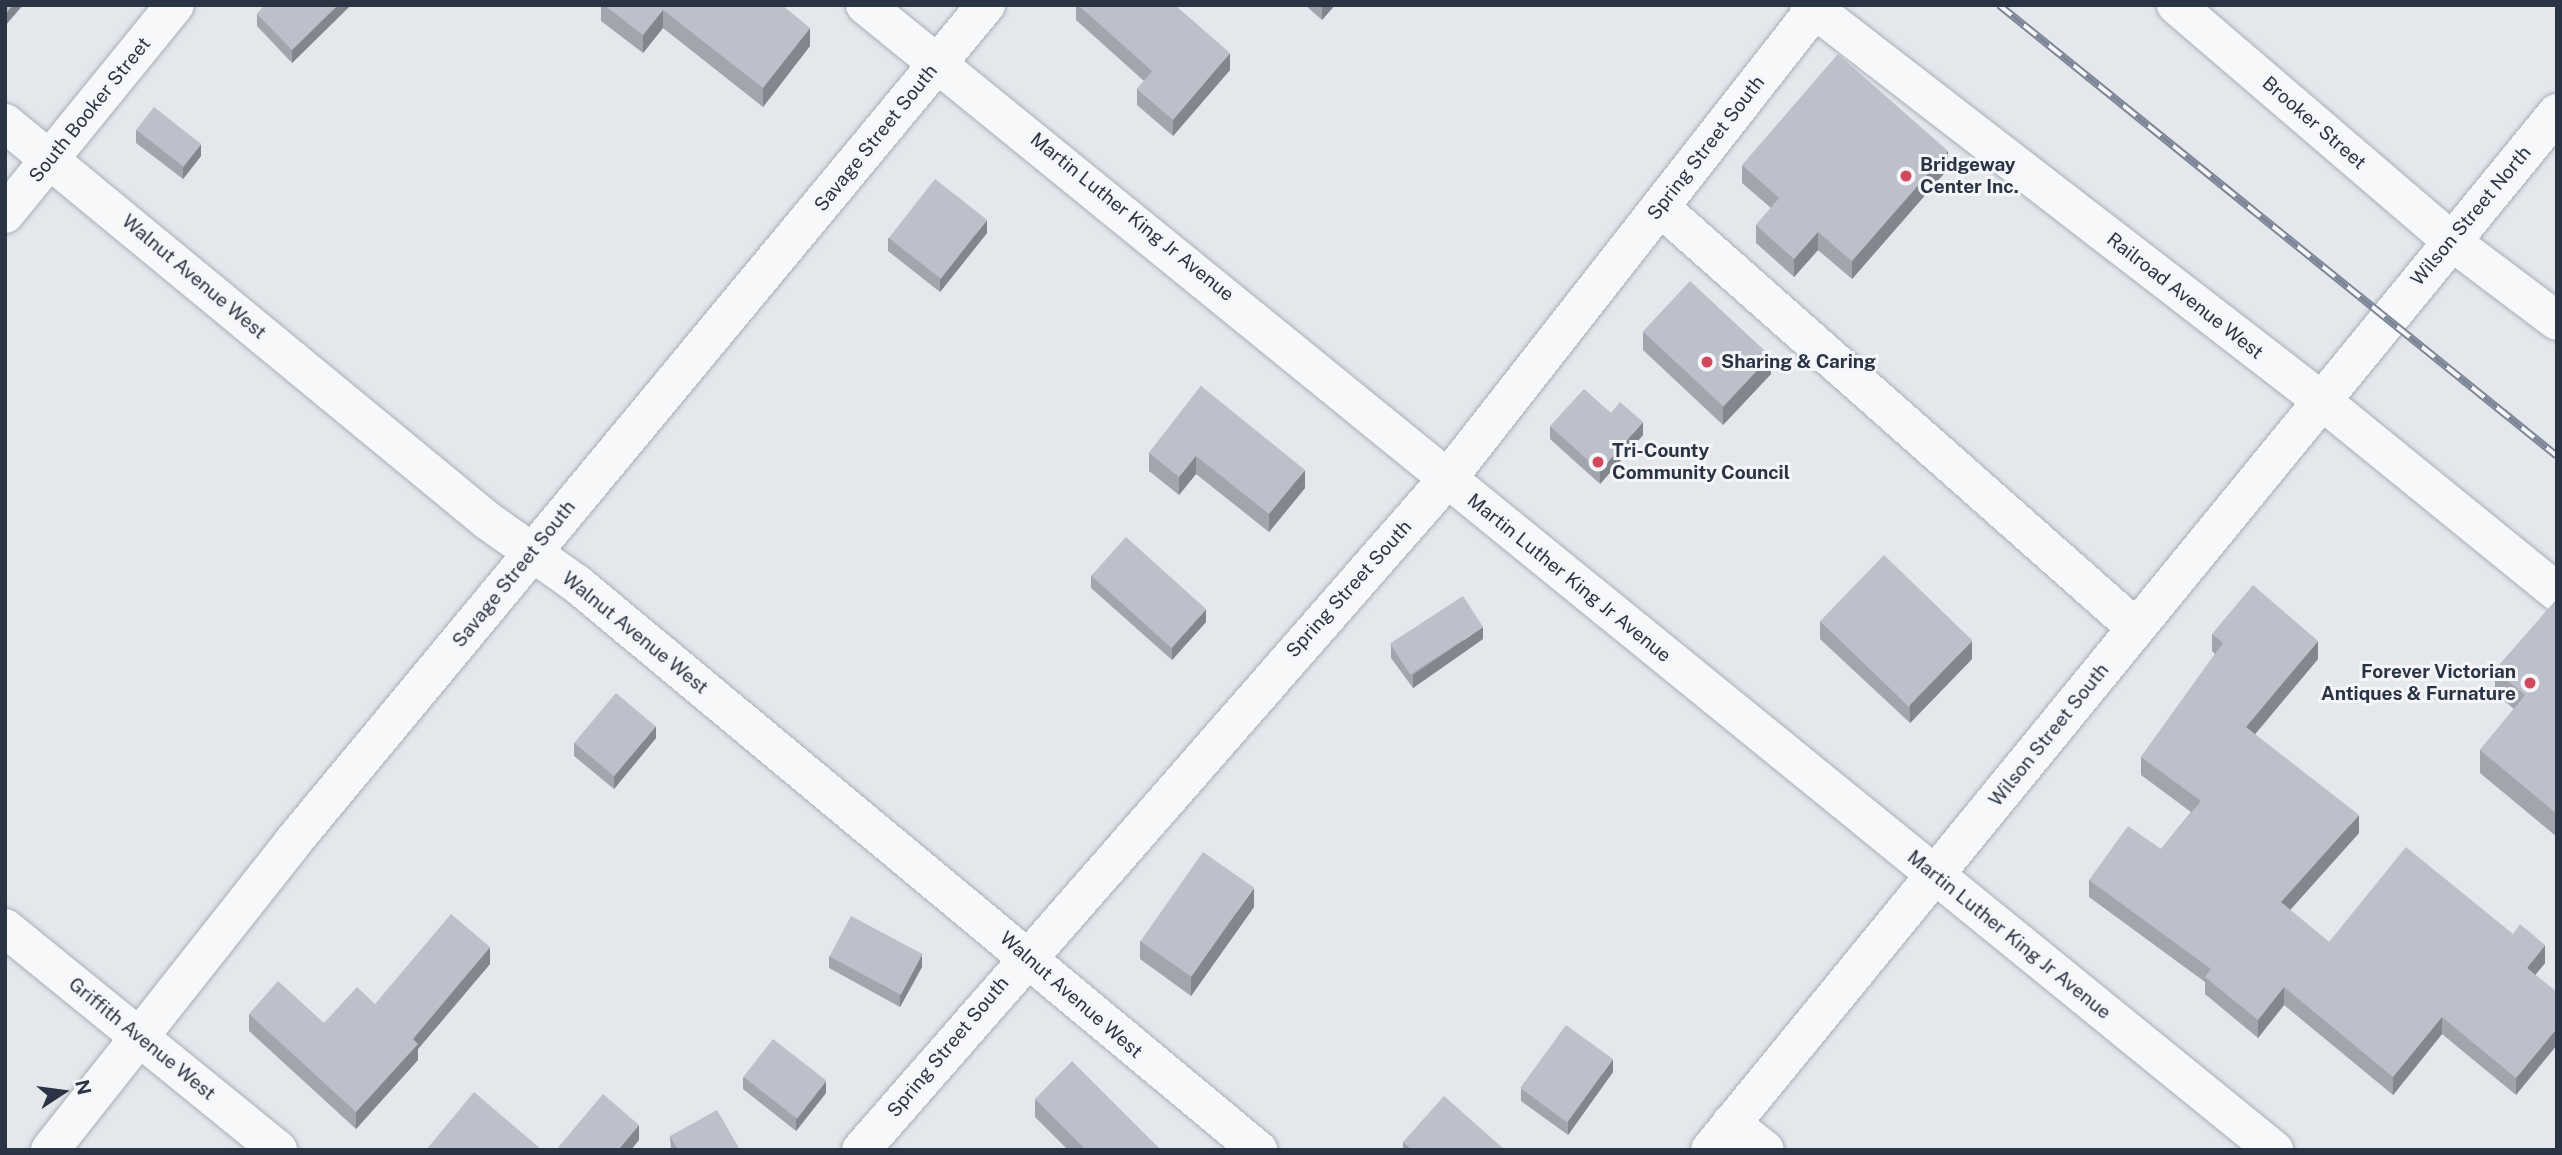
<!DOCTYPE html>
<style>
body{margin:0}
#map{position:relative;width:2562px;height:1155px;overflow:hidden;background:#e4e7ec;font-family:"Public Sans",sans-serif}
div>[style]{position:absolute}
.roads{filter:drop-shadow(0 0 2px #a9aeb7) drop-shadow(0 0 2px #a9aeb7)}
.minor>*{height:38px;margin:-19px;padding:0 19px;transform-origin:19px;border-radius:19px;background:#f7f8fa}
.rail>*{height:8px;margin-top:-4px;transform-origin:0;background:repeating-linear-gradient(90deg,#f4f6f9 0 16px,#7d8696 0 32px);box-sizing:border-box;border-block:2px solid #7d8696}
.wall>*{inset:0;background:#a1a5ae}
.shaded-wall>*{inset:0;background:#83868d}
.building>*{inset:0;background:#bbc0ca;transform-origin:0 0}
.dots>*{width:19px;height:19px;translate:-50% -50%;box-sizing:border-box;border:4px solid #f4f6f9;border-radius:50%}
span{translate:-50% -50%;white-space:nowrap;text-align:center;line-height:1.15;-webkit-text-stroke:6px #f4f6f9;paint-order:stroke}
.street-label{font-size:19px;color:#2b3445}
.poi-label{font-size:19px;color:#2b3445;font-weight:700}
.left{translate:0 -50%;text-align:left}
.right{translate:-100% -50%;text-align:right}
.frame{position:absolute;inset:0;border:7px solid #2b3445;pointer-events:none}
.north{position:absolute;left:28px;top:1057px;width:70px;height:70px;-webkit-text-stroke:5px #f4f6f9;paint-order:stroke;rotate:77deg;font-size:19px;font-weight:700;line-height:28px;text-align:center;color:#2b3445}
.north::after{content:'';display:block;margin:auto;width:24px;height:32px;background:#2b3445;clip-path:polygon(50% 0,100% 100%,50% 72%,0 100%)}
</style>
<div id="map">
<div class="roads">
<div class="minor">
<i style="left:865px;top:5px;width:1816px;rotate:39.1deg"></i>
<i style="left:1809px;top:5px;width:648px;rotate:37.67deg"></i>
<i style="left:2322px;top:401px;width:303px;rotate:39.1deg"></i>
<i style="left:2176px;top:5px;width:362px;rotate:40.6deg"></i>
<i style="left:2451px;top:241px;width:133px;rotate:37deg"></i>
<i style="left:5px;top:123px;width:626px;rotate:39.49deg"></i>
<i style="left:488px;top:521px;width:109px;rotate:35.3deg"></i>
<i style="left:577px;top:584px;width:886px;rotate:39.73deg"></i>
<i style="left:1660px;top:207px;width:635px;rotate:41.49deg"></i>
<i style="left:5px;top:214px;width:269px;rotate:-50.9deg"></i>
<i style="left:5px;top:928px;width:352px;rotate:39.1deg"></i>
<i style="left:1731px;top:1123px;width:43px;rotate:38.5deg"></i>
<i style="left:50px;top:1150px;width:392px;rotate:-51.7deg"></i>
<i style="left:293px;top:842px;width:1087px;rotate:-50.38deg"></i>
<i style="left:861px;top:1150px;width:892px;rotate:-48.86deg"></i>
<i style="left:1448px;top:478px;width:596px;rotate:-51.96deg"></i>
<i style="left:1710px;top:1150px;width:1339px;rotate:-50.76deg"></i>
</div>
</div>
<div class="rail">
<i style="left:1999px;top:5px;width:717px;rotate:38.95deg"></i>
</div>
<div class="wall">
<i style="clip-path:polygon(265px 5px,351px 5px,292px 63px,257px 26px,257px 14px)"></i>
<i style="clip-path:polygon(601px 5px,782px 5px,810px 46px,763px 107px,663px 28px,643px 53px,601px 21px)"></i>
<i style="clip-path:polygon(1076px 5px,1175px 5px,1230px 70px,1173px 136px,1137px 105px,1137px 89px,1144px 81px,1076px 20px)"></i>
<i style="clip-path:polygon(1305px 5px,1335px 5px,1322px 20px)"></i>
<i style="clip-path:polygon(136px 130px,201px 156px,183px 179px,136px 143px)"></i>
<i style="clip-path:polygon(1742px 165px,1948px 169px,1852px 279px,1818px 250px,1794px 277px,1756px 243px,1756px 225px,1771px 208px,1742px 183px)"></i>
<i style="clip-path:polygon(987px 233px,940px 292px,888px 251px,888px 238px)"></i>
<i style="clip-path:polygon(1643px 332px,1771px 374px,1723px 425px,1643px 350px)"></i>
<i style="clip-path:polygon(1201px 386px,1305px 488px,1269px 532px,1196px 474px,1179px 495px,1149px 471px,1149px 453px)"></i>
<i style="clip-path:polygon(1550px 426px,1643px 435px,1600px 484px,1550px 439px)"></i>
<i style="clip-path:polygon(1091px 575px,1206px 622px,1172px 660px,1091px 588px)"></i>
<i style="clip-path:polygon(2557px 599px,2557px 837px,2480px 773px,2480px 750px,2514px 709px,2495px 693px,2495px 670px)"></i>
<i style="clip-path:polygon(1820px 621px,1972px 659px,1910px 723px,1820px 639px)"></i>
<i style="clip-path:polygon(2212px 634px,2318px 659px,2255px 734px,2359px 833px,2290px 910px,2329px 942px,2545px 963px,2535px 975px,2516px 1095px,2442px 1034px,2393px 1095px,2284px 1005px,2258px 1038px,2205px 994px,2205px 982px,2089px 897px,2089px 880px,2161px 849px,2191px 812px,2141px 775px,2141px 757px,2215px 654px,2212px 651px)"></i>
<i style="clip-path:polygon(1483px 639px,1413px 688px,1391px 658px,1391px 645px)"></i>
<i style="clip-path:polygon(656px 738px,614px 789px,574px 756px,574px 743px)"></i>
<i style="clip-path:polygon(1254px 907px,1191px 996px,1140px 959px,1140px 941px)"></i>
<i style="clip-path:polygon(829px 956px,922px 967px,900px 1007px,829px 968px)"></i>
<i style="clip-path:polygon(490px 964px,418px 1049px,418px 1060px,356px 1129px,249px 1031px,249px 1014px,324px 1023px,375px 1004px)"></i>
<i style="clip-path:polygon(1613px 1072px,1568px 1135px,1521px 1101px,1521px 1089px)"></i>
<i style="clip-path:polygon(743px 1077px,826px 1093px,796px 1131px,743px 1089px)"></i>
<i style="clip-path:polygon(1035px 1099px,1159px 1150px,1068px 1150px,1035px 1117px)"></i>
<i style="clip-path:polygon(670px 1136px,740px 1150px,671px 1150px)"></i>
<i style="clip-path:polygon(1403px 1142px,1505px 1150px,1403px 1150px)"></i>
</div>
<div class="shaded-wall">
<i style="clip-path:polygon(13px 5px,23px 5px,5px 26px,5px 14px)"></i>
<i style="clip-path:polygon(338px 5px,351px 5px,292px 63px,292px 50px)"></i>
<i style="clip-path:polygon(1324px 5px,1335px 5px,1322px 20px,1322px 7px)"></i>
<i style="clip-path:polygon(663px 10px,663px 28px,643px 53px,643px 35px)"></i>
<i style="clip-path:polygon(810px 28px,810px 46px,763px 107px,763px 88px)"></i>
<i style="clip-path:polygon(1230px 53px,1230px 70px,1173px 136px,1173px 120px)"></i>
<i style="clip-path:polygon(201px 144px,201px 156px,183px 179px,183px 167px)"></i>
<i style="clip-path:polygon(1948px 151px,1948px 169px,1852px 279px,1852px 261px)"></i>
<i style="clip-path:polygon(987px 220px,987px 233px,940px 292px,940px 279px)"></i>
<i style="clip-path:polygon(1818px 232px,1818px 250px,1794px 277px,1794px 259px)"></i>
<i style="clip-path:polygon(1771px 356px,1771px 374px,1723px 425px,1723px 407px)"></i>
<i style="clip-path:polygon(1643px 422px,1643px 435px,1600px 484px,1600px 471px)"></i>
<i style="clip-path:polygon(1196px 456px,1196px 474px,1179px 495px,1179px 477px)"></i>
<i style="clip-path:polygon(1305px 470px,1305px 488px,1269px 532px,1269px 514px)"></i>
<i style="clip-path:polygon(1206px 609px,1206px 622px,1172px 660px,1172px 648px)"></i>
<i style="clip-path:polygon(1483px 627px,1483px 639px,1413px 688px,1413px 675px)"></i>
<i style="clip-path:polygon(1972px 641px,1972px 659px,1910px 723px,1910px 704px)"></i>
<i style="clip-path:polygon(2318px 641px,2318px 659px,2246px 745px,2246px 727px)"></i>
<i style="clip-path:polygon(656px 726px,656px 738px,614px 789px,614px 776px)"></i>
<i style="clip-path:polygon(2359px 815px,2359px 833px,2281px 920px,2281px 902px)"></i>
<i style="clip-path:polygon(1254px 888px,1254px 907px,1191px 996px,1191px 977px)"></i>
<i style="clip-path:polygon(2545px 945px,2545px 963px,2527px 985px,2527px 968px)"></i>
<i style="clip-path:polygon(490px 947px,490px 964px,418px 1049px,418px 1060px,356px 1129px,356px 1112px,413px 1039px)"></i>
<i style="clip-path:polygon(922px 954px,922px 967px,900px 1007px,900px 995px)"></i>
<i style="clip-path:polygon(2284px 987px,2284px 1005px,2258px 1038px,2258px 1020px)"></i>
<i style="clip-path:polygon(2442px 1017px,2442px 1034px,2393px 1095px,2393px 1077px)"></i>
<i style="clip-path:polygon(2557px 1028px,2557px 1045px,2516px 1095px,2516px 1078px)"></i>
<i style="clip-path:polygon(1613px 1059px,1613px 1072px,1568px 1135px,1568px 1122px)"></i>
<i style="clip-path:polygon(826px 1081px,826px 1093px,796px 1131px,796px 1118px)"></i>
<i style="clip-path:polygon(639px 1125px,639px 1140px,631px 1150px,618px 1150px)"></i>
</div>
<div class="building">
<i style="clip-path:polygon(5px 5px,13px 5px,5px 14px)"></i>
<i style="clip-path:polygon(265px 5px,338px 5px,292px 50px,257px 14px)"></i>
<i style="clip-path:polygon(604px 5px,782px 5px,810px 28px,763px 88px,663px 10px,643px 35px)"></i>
<i style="clip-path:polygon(1078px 5px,1175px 5px,1230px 53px,1173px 120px,1137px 89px,1152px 71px)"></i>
<i style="clip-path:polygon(1838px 54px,1948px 151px,1852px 261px,1818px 232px,1794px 259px,1756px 225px,1779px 198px,1742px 165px)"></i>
<i style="left:154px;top:107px;width:60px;height:29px;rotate:38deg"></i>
<i style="left:935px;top:179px;width:66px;height:75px;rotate:38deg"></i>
<i style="left:1690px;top:281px;width:110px;height:69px;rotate:43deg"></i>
<i style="clip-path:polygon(1201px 386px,1305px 470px,1269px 514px,1196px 456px,1179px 477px,1149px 453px)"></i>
<i style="clip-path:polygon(1584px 389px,1611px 413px,1620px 402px,1643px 422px,1600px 471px,1550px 426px)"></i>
<i style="left:1126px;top:537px;width:108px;height:52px;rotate:42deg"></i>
<i style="left:1884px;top:555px;width:123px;height:92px;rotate:44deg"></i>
<i style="clip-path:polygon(2253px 585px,2318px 641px,2246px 727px,2359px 815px,2281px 902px,2329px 942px,2406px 847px,2513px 934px,2520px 924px,2545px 945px,2527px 968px,2557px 992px,2557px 1028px,2516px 1078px,2442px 1017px,2393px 1077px,2284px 987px,2258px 1020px,2205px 977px,2211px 969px,2089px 880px,2128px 826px,2161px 849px,2201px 801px,2141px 757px,2223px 643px,2212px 634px)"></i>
<i style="left:1463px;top:596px;width:37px;height:87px;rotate:57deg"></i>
<i style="clip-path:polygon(2557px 599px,2557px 814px,2480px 750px,2525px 695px,2495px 670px)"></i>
<i style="left:616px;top:693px;width:52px;height:65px;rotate:40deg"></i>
<i style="left:1203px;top:852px;width:62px;height:109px;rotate:35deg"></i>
<i style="clip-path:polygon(451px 914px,490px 947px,413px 1039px,418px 1044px,356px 1112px,249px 1014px,278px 981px,324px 1023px,357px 987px,375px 1004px)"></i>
<i style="left:851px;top:916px;width:81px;height:46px;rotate:28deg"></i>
<i style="left:1566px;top:1025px;width:58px;height:78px;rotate:36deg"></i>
<i style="left:773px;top:1039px;width:68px;height:48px;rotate:38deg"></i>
<i style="clip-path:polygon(1072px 1061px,1159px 1148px,1157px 1150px,1086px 1150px,1035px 1099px)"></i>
<i style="clip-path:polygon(474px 1092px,542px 1150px,426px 1150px)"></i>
<i style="clip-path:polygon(603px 1094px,639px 1125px,618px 1150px,556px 1150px)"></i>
<i style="clip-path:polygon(1444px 1096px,1505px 1150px,1412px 1150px,1403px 1142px)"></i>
<i style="clip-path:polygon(717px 1110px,740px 1150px,678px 1150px,670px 1136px)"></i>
</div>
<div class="dots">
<i style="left:1906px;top:176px;background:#d1495b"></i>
<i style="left:1707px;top:362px;background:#d1495b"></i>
<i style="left:1598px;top:462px;background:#d1495b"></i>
<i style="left:2530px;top:683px;background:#d1495b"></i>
</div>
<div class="street-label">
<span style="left:90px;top:110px;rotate:-51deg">South Booker Street</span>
<span style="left:2314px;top:123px;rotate:41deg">Brooker Street</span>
<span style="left:876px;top:138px;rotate:-51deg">Savage Street South</span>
<span style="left:1706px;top:148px;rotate:-52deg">Spring Street South</span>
<span style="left:2471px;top:216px;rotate:-50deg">Wilson Street North</span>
<span style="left:1132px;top:217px;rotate:39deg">Martin Luther King Jr Avenue</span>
<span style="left:194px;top:277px;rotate:40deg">Walnut Avenue West</span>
<span style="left:2185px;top:296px;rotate:38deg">Railroad Avenue West</span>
<span style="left:514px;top:574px;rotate:-51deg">Savage Street South</span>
<span style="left:1569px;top:578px;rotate:39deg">Martin Luther King Jr Avenue</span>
<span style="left:1349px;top:589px;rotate:-48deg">Spring Street South</span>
<span style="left:635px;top:633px;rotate:39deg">Walnut Avenue West</span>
<span style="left:2049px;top:735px;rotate:-51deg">Wilson Street South</span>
<span style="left:2009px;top:935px;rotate:39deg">Martin Luther King Jr Avenue</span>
<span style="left:1071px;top:995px;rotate:41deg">Walnut Avenue West</span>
<span style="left:142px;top:1039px;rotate:39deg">Griffith Avenue West</span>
<span style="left:948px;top:1047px;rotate:-50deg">Spring Street South</span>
</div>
<div class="poi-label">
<span class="left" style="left:1920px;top:176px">Bridgeway<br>Center Inc.</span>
<span class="left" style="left:1721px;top:362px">Sharing &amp; Caring</span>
<span class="left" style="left:1612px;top:462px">Tri-County<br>Community Council</span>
<span class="right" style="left:2516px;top:683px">Forever Victorian<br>Antiques &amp; Furnature</span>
</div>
<div class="frame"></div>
<div class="north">N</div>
</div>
